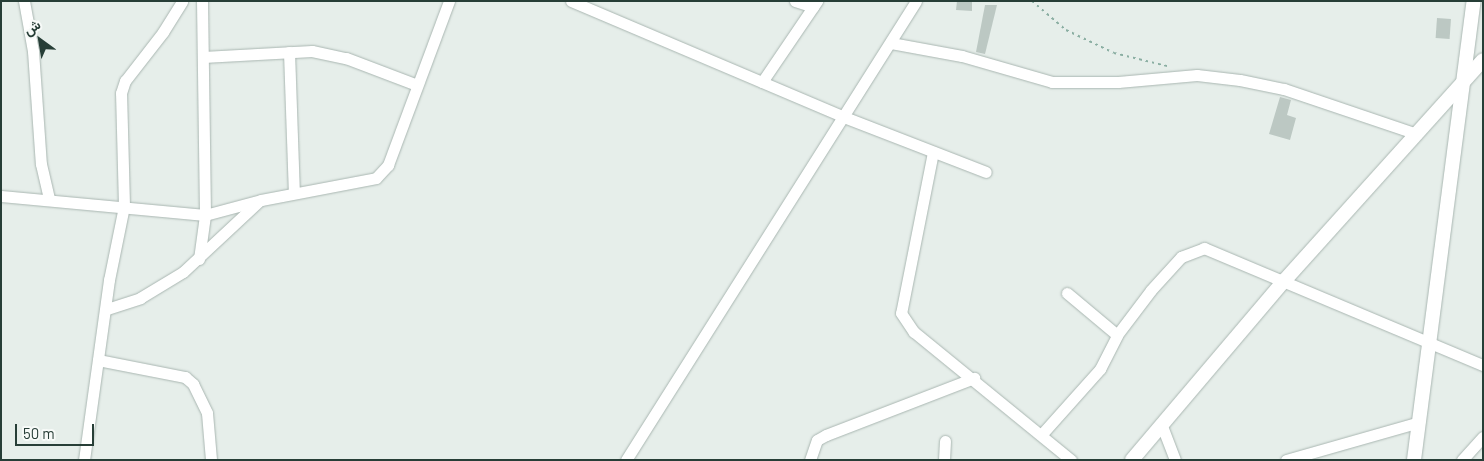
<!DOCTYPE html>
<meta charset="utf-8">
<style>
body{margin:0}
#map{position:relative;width:1484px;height:461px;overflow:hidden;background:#e6eeea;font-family:Barlow,Vazirmatn,sans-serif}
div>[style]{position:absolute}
.building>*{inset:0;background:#bcc8c3;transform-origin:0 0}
.path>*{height:2px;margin-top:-1px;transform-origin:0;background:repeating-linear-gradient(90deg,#8aaea2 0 2.5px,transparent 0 6.5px)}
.roads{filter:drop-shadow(0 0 1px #a9b6b1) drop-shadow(0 0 1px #a9b6b1)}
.minor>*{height:11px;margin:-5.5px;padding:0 5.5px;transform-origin:5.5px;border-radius:5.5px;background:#fff}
.tertiary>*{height:14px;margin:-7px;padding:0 7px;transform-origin:7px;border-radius:7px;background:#fff}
span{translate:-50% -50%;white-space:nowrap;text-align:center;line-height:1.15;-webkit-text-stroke:4px #f7faf8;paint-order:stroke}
.frame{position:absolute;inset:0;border:2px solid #273e37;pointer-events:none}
.north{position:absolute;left:15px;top:15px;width:50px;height:50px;-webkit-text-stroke:4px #f7faf8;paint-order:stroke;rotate:328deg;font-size:14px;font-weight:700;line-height:20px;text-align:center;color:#273e37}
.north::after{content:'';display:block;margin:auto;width:18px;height:22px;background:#273e37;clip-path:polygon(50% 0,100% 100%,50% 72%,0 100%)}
.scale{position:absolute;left:15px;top:424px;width:79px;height:22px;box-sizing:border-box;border:2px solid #273e37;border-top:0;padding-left:6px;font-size:15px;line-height:18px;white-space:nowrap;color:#273e37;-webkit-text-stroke:4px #f7faf8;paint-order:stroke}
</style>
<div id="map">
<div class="building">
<i style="clip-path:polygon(957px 1px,972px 1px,972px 11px,956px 10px)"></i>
<i style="clip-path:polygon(985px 5px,997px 5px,985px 54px,976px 52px)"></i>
<i style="left:1437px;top:18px;width:14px;height:20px;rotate:4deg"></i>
<i style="clip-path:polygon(1280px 97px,1291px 100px,1287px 115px,1296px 118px,1290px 140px,1269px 134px)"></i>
</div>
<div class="path">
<i style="left:1032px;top:1px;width:45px;rotate:40.5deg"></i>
<i style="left:1066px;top:30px;width:53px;rotate:25.6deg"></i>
<i style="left:1114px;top:53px;width:55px;rotate:13.8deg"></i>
</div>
<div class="roads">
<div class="minor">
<i style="left:24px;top:1px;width:51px;rotate:79.8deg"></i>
<i style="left:33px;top:51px;width:113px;rotate:86deg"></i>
<i style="left:41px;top:164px;width:35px;rotate:77deg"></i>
<i style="left:571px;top:1px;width:297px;rotate:23deg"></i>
<i style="left:844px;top:117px;width:152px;rotate:21.2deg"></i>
<i style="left:795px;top:1px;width:19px;rotate:18deg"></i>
<i style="left:891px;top:43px;width:72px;rotate:10.4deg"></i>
<i style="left:962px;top:56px;width:94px;rotate:16.1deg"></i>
<i style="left:1052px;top:82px;width:66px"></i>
<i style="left:1118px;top:82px;width:79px;rotate:-5.1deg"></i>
<i style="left:1197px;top:75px;width:43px;rotate:6.6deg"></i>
<i style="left:1240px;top:80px;width:45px;rotate:11.6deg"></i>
<i style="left:1284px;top:89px;width:140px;rotate:18.7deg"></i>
<i style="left:289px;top:52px;width:141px;rotate:88deg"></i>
<i style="left:203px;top:57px;width:109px;rotate:-3.2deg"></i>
<i style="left:312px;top:51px;width:35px;rotate:12deg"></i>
<i style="left:346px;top:58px;width:76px;rotate:20.8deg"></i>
<i style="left:762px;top:82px;width:98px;rotate:-55.8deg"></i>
<i style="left:933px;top:152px;width:164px;rotate:101.2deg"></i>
<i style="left:901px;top:313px;width:23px;rotate:56deg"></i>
<i style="left:914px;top:332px;width:203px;rotate:39.2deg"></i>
<i style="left:1px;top:196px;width:205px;rotate:5.3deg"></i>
<i style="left:205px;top:215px;width:58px;rotate:-15deg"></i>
<i style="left:261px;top:200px;width:117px;rotate:-10.8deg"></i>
<i style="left:376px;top:178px;width:18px;rotate:-47deg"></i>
<i style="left:388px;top:165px;width:175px;rotate:-69.6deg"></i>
<i style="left:199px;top:259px;width:44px;rotate:-82.2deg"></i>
<i style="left:205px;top:215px;width:214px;rotate:-90.8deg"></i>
<i style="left:1067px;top:293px;width:65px;rotate:40deg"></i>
<i style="left:107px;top:309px;width:35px;rotate:-18deg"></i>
<i style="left:140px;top:298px;width:50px;rotate:-31.2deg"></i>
<i style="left:183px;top:272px;width:103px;rotate:-43deg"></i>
<i style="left:98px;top:360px;width:89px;rotate:11.1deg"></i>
<i style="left:185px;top:377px;width:11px;rotate:41deg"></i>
<i style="left:193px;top:384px;width:32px;rotate:64deg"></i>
<i style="left:207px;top:413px;width:47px;rotate:85.1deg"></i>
<i style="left:1162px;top:426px;width:36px;rotate:69deg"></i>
<i style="left:1041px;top:435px;width:89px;rotate:-48.2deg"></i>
<i style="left:1100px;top:369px;width:38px;rotate:-63deg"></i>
<i style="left:1117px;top:335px;width:56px;rotate:-52.9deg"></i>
<i style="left:1151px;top:290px;width:45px;rotate:-47.7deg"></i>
<i style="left:1181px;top:257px;width:25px;rotate:-21deg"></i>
<i style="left:1204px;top:248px;width:303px;rotate:22.8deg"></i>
<i style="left:84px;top:460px;width:182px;rotate:-82.1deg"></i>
<i style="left:109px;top:280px;width:76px;rotate:-78.5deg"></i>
<i style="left:124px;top:206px;width:113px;rotate:-91.5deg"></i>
<i style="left:121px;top:93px;width:13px;rotate:-72deg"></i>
<i style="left:125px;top:81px;width:62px;rotate:-52.2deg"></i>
<i style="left:163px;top:32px;width:36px;rotate:-58deg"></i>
<i style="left:626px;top:460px;width:543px;rotate:-57.71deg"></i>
<i style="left:810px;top:460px;width:21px;rotate:-71deg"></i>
<i style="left:817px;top:440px;width:10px;rotate:-29deg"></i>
<i style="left:826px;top:435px;width:159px;rotate:-21.1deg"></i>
<i style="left:944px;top:460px;width:19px;rotate:-87deg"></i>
<i style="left:1286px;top:460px;width:138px;rotate:-15.9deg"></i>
<i style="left:1462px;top:460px;width:31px;rotate:-48deg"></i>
</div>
<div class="tertiary">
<i style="left:1132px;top:460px;width:235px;rotate:-49.7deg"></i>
<i style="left:1284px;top:281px;width:297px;rotate:-48deg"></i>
<i style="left:1414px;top:460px;width:463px;rotate:-82.6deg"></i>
</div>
</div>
<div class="frame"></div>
<div class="north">ش</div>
<div class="scale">50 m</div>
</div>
